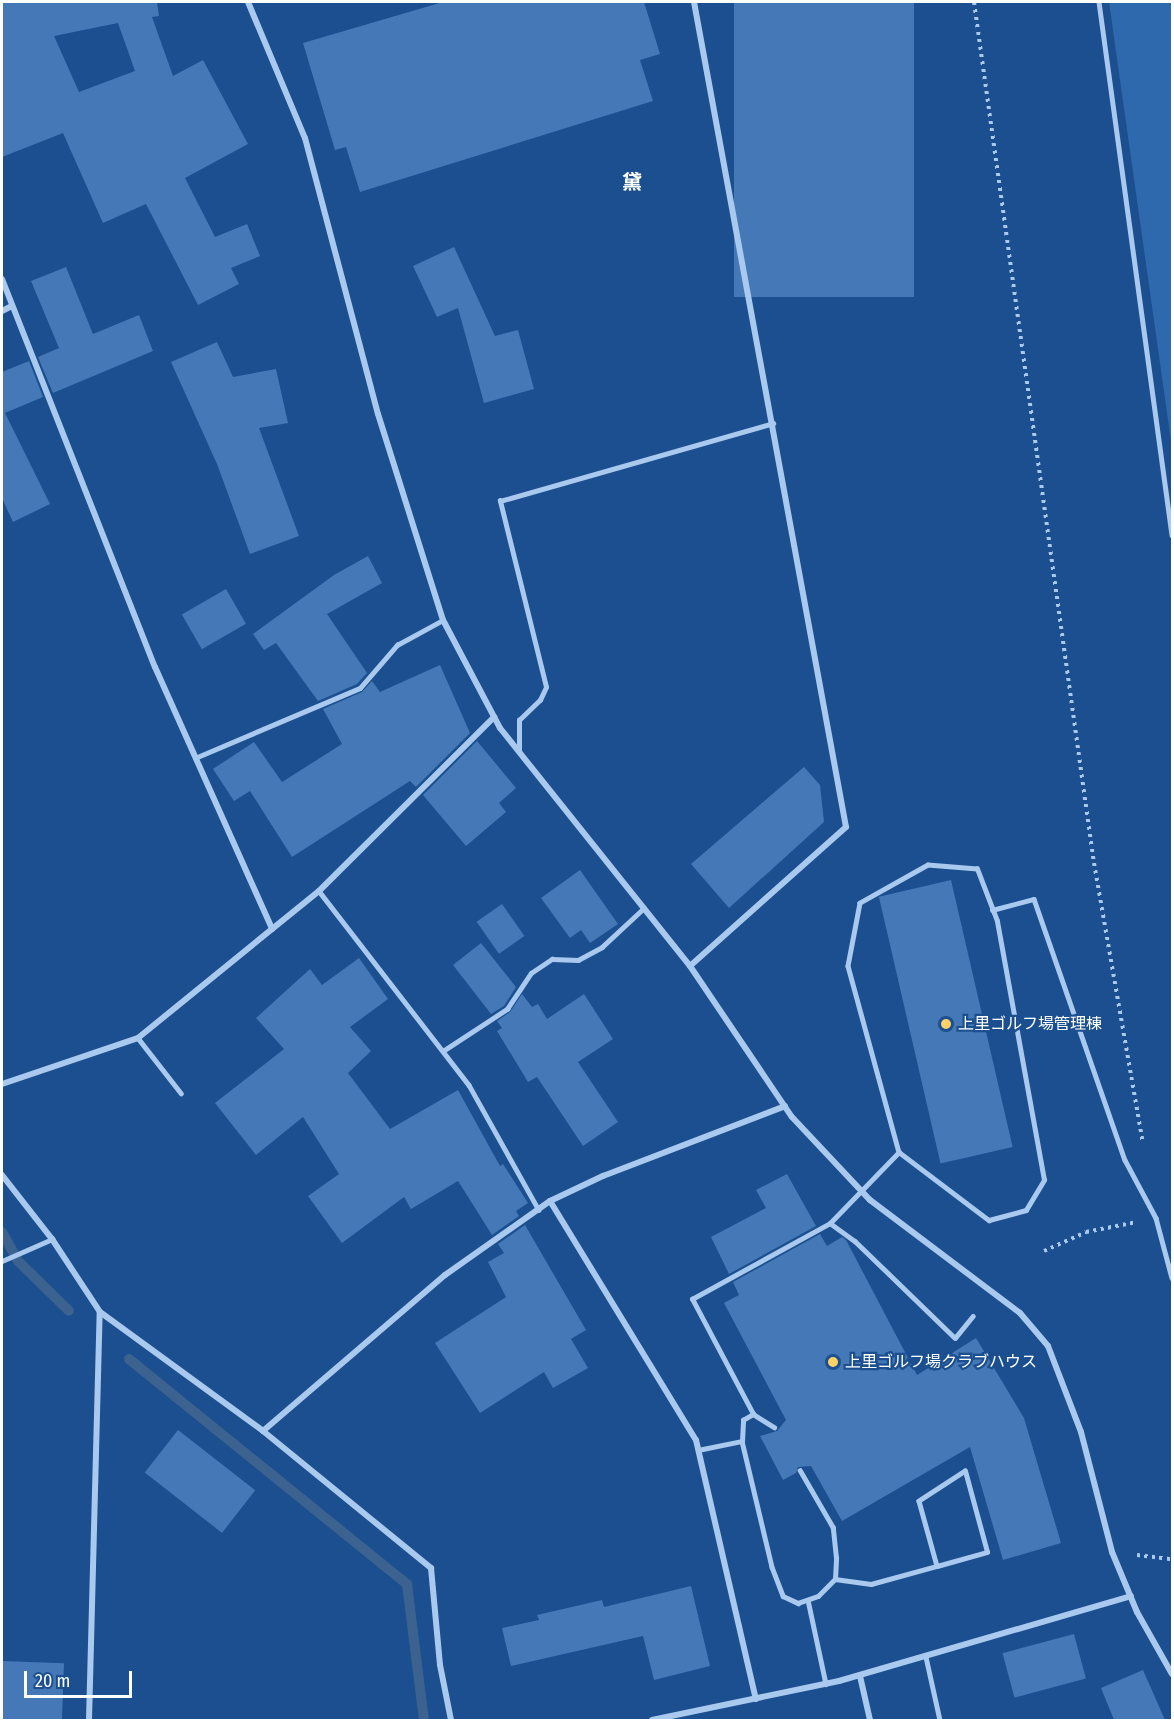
<!DOCTYPE html>
<meta charset="utf-8">
<style>
body{margin:0}
#map{position:relative;width:1174px;height:1722px;overflow:hidden;background:#1b4f8f;font-family:"Fira Sans Condensed","Noto Sans JP",sans-serif}
div>[style]{position:absolute}
.green>*{inset:0;background:#2e69ad}
.stream>*{height:10px;margin:-5px;padding:0 5px;transform-origin:5px;border-radius:5px;background:#3c6290}
.building>*{inset:0;background:#4478b7;transform-origin:0 0}
.path>*{height:4px;margin-top:-2px;transform-origin:0;background:repeating-linear-gradient(90deg,#a9c9ee 0 3px,transparent 0 7.5px)}
.lane>*{height:4.5px;margin:-2.25px;padding:0 2.25px;transform-origin:2.25px;border-radius:2.25px;background:#a9c9ee}
.street>*{height:6px;margin:-3px;padding:0 3px;transform-origin:3px;border-radius:3px;background:#a9c9ee}
.dots>*{width:16px;height:16px;translate:-50% -50%;box-sizing:border-box;border:3px solid #1b4f8f;border-radius:50%}
span{translate:-50% -50%;white-space:nowrap;text-align:center;line-height:1.15;-webkit-text-stroke:4.5px #1b4f8f;paint-order:stroke}
.poi-label{font-size:16px;color:#fff}
.left{translate:0 -50%;text-align:left}
.quarter-label{font-size:20px;color:#fff;font-weight:700}
.frame{position:absolute;inset:0;border:3px solid #fff;pointer-events:none}
.scale{position:absolute;left:24px;top:1671px;width:108px;height:27px;box-sizing:border-box;border:3px solid #fff;border-top:0;padding-left:8px;font-size:18px;line-height:21px;white-space:nowrap;color:#fff;-webkit-text-stroke:4px #1b4f8f;paint-order:stroke}
</style>
<div id="map">
<div class="green">
<i style="clip-path:polygon(1109px 2px,1172px 2px,1172px 448px)"></i>
</div>
<div class="stream">
<i style="left:2px;top:1232px;width:33px;rotate:61deg"></i>
<i style="left:18px;top:1261px;width:71px;rotate:44.4deg"></i>
<i style="left:129px;top:1359px;width:358px;rotate:39deg"></i>
<i style="left:407px;top:1584px;width:137px;rotate:82.9deg"></i>
</div>
<div class="building">
<i style="clip-path:polygon(evenodd,2px 2px,157px 2px,159px 16px,152px 17px,173px 76px,203px 60px,248px 144px,185px 178px,215px 237px,247px 224px,260px 256px,231px 268px,239px 284px,198px 305px,146px 204px,103px 223px,63px 133px,2px 157px,2px 2px,118px 23px,135px 71px,79px 92px,54px 36px,118px 23px)"></i>
<i style="clip-path:polygon(443px 2px,644px 2px,660px 54px,640px 60px,653px 101px,360px 192px,346px 147px,335px 150px,303px 43px)"></i>
<i style="left:734px;top:2px;width:180px;height:295px"></i>
<i style="clip-path:polygon(454px 247px,495px 336px,518px 330px,534px 389px,484px 403px,458px 308px,437px 317px,413px 266px)"></i>
<i style="clip-path:polygon(66px 267px,93px 334px,139px 315px,153px 351px,53px 393px,38px 357px,59px 348px,31px 281px)"></i>
<i style="clip-path:polygon(217px 342px,233px 377px,276px 369px,288px 423px,259px 428px,299px 536px,250px 554px,217px 464px,171px 362px)"></i>
<i style="clip-path:polygon(29px 361px,43px 397px,5px 413px,50px 504px,13px 522px,2px 498px,2px 372px)"></i>
<i style="clip-path:polygon(368px 556px,382px 583px,327px 614px,367px 673px,357px 684px,318px 701px,276px 643px,264px 650px,253px 634px,334px 575px)"></i>
<i style="left:226px;top:589px;width:40px;height:51px;rotate:60deg"></i>
<i style="clip-path:polygon(440px 665px,470px 733px,416px 787px,410px 781px,292px 857px,250px 791px,234px 801px,213px 769px,254px 742px,282px 782px,342px 744px,323px 709px,362px 692px,372px 681px,380px 692px)"></i>
<i style="clip-path:polygon(477px 741px,516px 788px,499px 803px,506px 812px,466px 846px,423px 795px)"></i>
<i style="clip-path:polygon(804px 767px,820px 785px,824px 822px,729px 908px,691px 864px)"></i>
<i style="clip-path:polygon(580px 870px,618px 924px,590px 943px,581px 930px,570px 938px,541px 898px)"></i>
<i style="left:951px;top:880px;width:274px;height:74px;rotate:77deg"></i>
<i style="left:502px;top:904px;width:39px;height:31px;rotate:55deg"></i>
<i style="clip-path:polygon(481px 943px,516px 987px,504px 1006px,491px 1014px,453px 965px)"></i>
<i style="clip-path:polygon(359px 958px,388px 999px,350px 1027px,371px 1051px,348px 1073px,390px 1129px,458px 1090px,500px 1166px,503px 1164px,528px 1203px,516px 1211px,519px 1216px,492px 1235px,458px 1181px,411px 1209px,404px 1197px,342px 1243px,308px 1196px,339px 1174px,303px 1117px,256px 1155px,215px 1103px,284px 1049px,256px 1018px,310px 969px,322px 985px)"></i>
<i style="clip-path:polygon(522px 994px,532px 1007px,538px 1004px,547px 1019px,584px 994px,613px 1039px,578px 1062px,618px 1122px,583px 1146px,537px 1077px,528px 1082px,497px 1031px,502px 1028px,497px 1021px,510px 1012px)"></i>
<i style="clip-path:polygon(787px 1174px,816px 1226px,729px 1274px,711px 1237px,766px 1208px,756px 1190px)"></i>
<i style="clip-path:polygon(525px 1225px,586px 1330px,571px 1339px,588px 1368px,553px 1388px,544px 1372px,480px 1413px,435px 1343px,506px 1297px,488px 1262px,504px 1253px,498px 1244px)"></i>
<i style="clip-path:polygon(820px 1234px,827px 1246px,842px 1237px,846px 1240px,917px 1375px,976px 1338px,1024px 1418px,1061px 1543px,1003px 1560px,970px 1447px,842px 1521px,811px 1466px,798px 1467px,796px 1473px,783px 1480px,760px 1436px,777px 1431px,786px 1420px,724px 1303px,739px 1295px,733px 1282px)"></i>
<i style="left:178px;top:1430px;width:98px;height:54px;rotate:38deg"></i>
<i style="clip-path:polygon(691px 1586px,710px 1666px,654px 1680px,643px 1636px,511px 1666px,502px 1628px,539px 1620px,537px 1615px,602px 1600px,604px 1607px)"></i>
<i style="left:1074px;top:1634px;width:46px;height:74px;rotate:75deg"></i>
<i style="left:2px;top:1661px;width:62px;height:59px;rotate:2deg"></i>
<i style="clip-path:polygon(1143px 1670px,1165px 1720px,1114px 1720px,1101px 1688px)"></i>
</div>
<div class="path">
<i style="left:974px;top:2px;width:869px;rotate:82.07deg"></i>
<i style="left:1094px;top:863px;width:284px;rotate:80.1deg"></i>
<i style="left:1044px;top:1251px;width:46px;rotate:-24.3deg"></i>
<i style="left:1086px;top:1232px;width:52px;rotate:-11.1deg"></i>
<i style="left:1137px;top:1555px;width:35px;rotate:7deg"></i>
</div>
<div class="lane">
<i style="left:1099px;top:2px;width:538px;rotate:82.2deg"></i>
<i style="left:519px;top:752px;width:32px;rotate:-90deg"></i>
<i style="left:519px;top:720px;width:29px;rotate:-44deg"></i>
<i style="left:540px;top:700px;width:14px;rotate:-65deg"></i>
<i style="left:546px;top:687px;width:192px;rotate:-103.9deg"></i>
<i style="left:500px;top:501px;width:284px;rotate:-15.9deg"></i>
<i style="left:195px;top:758px;width:179px;rotate:-23deg"></i>
<i style="left:360px;top:688px;width:57px;rotate:-49.3deg"></i>
<i style="left:397px;top:645px;width:52px;rotate:-28.5deg"></i>
<i style="left:319px;top:891px;width:245px;rotate:52.3deg"></i>
<i style="left:469px;top:1085px;width:143px;rotate:60.8deg"></i>
<i style="left:992px;top:910px;width:43px;rotate:-14.7deg"></i>
<i style="left:1034px;top:899px;width:276px;rotate:70.8deg"></i>
<i style="left:1125px;top:1160px;width:66px;rotate:61.9deg"></i>
<i style="left:1156px;top:1218px;width:62px;rotate:75.1deg"></i>
<i style="left:138px;top:1038px;width:70px;rotate:52deg"></i>
<i style="left:443px;top:1051px;width:77px;rotate:-33.3deg"></i>
<i style="left:507px;top:1009px;width:43px;rotate:-56.3deg"></i>
<i style="left:531px;top:973px;width:25px;rotate:-34deg"></i>
<i style="left:552px;top:959px;width:26px;rotate:2deg"></i>
<i style="left:578px;top:960px;width:27px;rotate:-28deg"></i>
<i style="left:602px;top:947px;width:57px;rotate:-42.9deg"></i>
<i style="left:830px;top:1223px;width:31px;rotate:36deg"></i>
<i style="left:855px;top:1241px;width:139px;rotate:44.1deg"></i>
<i style="left:955px;top:1338px;width:28px;rotate:-51deg"></i>
<i style="left:2px;top:1261px;width:55px;rotate:-23.7deg"></i>
<i style="left:753px;top:1414px;width:130px;rotate:-117.9deg"></i>
<i style="left:692px;top:1299px;width:158px;rotate:-28.8deg"></i>
<i style="left:830px;top:1223px;width:99px;rotate:-45.8deg"></i>
<i style="left:899px;top:1152px;width:113px;rotate:37.1deg"></i>
<i style="left:989px;top:1220px;width:38px;rotate:-15deg"></i>
<i style="left:1026px;top:1210px;width:35px;rotate:-59deg"></i>
<i style="left:1044px;top:1180px;width:263px;rotate:-100.3deg"></i>
<i style="left:997px;top:921px;width:56px;rotate:-111deg"></i>
<i style="left:977px;top:869px;width:49px;rotate:-175.3deg"></i>
<i style="left:928px;top:865px;width:78px;rotate:150.8deg"></i>
<i style="left:860px;top:903px;width:64px;rotate:100.8deg"></i>
<i style="left:848px;top:966px;width:193px;rotate:74.7deg"></i>
<i style="left:742px;top:1441px;width:21px;rotate:-87deg"></i>
<i style="left:743px;top:1420px;width:12px;rotate:-31deg"></i>
<i style="left:753px;top:1414px;width:25px;rotate:32deg"></i>
<i style="left:698px;top:1450px;width:45px;rotate:-11.6deg"></i>
<i style="left:742px;top:1441px;width:130px;rotate:76.6deg"></i>
<i style="left:772px;top:1567px;width:31px;rotate:69deg"></i>
<i style="left:783px;top:1596px;width:17px;rotate:25deg"></i>
<i style="left:798px;top:1603px;width:21px;rotate:-19deg"></i>
<i style="left:818px;top:1596px;width:24px;rotate:-45deg"></i>
<i style="left:835px;top:1579px;width:21px;rotate:-87deg"></i>
<i style="left:836px;top:1558px;width:30px;rotate:-96deg"></i>
<i style="left:833px;top:1528px;width:66px;rotate:-120.1deg"></i>
<i style="left:835px;top:1579px;width:36px;rotate:8deg"></i>
<i style="left:871px;top:1584px;width:68px;rotate:-15.3deg"></i>
<i style="left:937px;top:1566px;width:52px;rotate:-15.6deg"></i>
<i style="left:987px;top:1552px;width:84px;rotate:-105.2deg"></i>
<i style="left:965px;top:1471px;width:55px;rotate:146.9deg"></i>
<i style="left:919px;top:1501px;width:67px;rotate:74.5deg"></i>
<i style="left:808px;top:1600px;width:86px;rotate:77.9deg"></i>
<i style="left:926px;top:1657px;width:65px;rotate:77.5deg"></i>
</div>
<div class="street">
<i style="left:248px;top:2px;width:147px;rotate:67.3deg"></i>
<i style="left:305px;top:138px;width:285px;rotate:75.2deg"></i>
<i style="left:378px;top:414px;width:216px;rotate:72.5deg"></i>
<i style="left:443px;top:620px;width:122px;rotate:62.2deg"></i>
<i style="left:500px;top:728px;width:305px;rotate:51.4deg"></i>
<i style="left:690px;top:966px;width:182px;rotate:56deg"></i>
<i style="left:792px;top:1117px;width:114px;rotate:46.8deg"></i>
<i style="left:870px;top:1200px;width:188px;rotate:37deg"></i>
<i style="left:1020px;top:1313px;width:43px;rotate:49.7deg"></i>
<i style="left:1048px;top:1346px;width:92px;rotate:69deg"></i>
<i style="left:1081px;top:1432px;width:124px;rotate:75.5deg"></i>
<i style="left:1112px;top:1552px;width:65px;rotate:67.4deg"></i>
<i style="left:1137px;top:1612px;width:71px;rotate:60.6deg"></i>
<i style="left:2px;top:279px;width:417px;rotate:68.5deg"></i>
<i style="left:155px;top:667px;width:287px;rotate:65.9deg"></i>
<i style="left:2px;top:311px;width:11px;rotate:-27deg"></i>
<i style="left:690px;top:966px;width:209px;rotate:-41.7deg"></i>
<i style="left:846px;top:827px;width:839px;rotate:-100.44deg"></i>
<i style="left:2px;top:1084px;width:144px;rotate:-18.7deg"></i>
<i style="left:138px;top:1038px;width:233px;rotate:-39.1deg"></i>
<i style="left:319px;top:891px;width:247px;rotate:-44.8deg"></i>
<i style="left:2px;top:1175px;width:81px;rotate:52deg"></i>
<i style="left:52px;top:1239px;width:87px;rotate:56.7deg"></i>
<i style="left:100px;top:1312px;width:202px;rotate:36.1deg"></i>
<i style="left:263px;top:1431px;width:217px;rotate:39.2deg"></i>
<i style="left:431px;top:1568px;width:97px;rotate:84.7deg"></i>
<i style="left:440px;top:1665px;width:56px;rotate:78.7deg"></i>
<i style="left:550px;top:1201px;width:280px;rotate:58.6deg"></i>
<i style="left:696px;top:1440px;width:266px;rotate:77deg"></i>
<i style="left:263px;top:1431px;width:240px;rotate:-40.6deg"></i>
<i style="left:445px;top:1275px;width:128px;rotate:-35.2deg"></i>
<i style="left:550px;top:1201px;width:59px;rotate:-25.3deg"></i>
<i style="left:603px;top:1176px;width:195px;rotate:-21deg"></i>
<i style="left:860px;top:1676px;width:45px;rotate:77.2deg"></i>
<i style="left:89px;top:1720px;width:408px;rotate:-88.5deg"></i>
<i style="left:652px;top:1720px;width:191px;rotate:-11.8deg"></i>
<i style="left:839px;top:1681px;width:304px;rotate:-16.2deg"></i>
</div>
<div class="dots">
<i style="left:946px;top:1024px;background:#ffd166"></i>
<i style="left:833px;top:1362px;background:#ffd166"></i>
</div>
<div class="poi-label">
<span class="left" style="left:958px;top:1024px">上里ゴルフ場管理棟</span>
<span class="left" style="left:845px;top:1362px">上里ゴルフ場クラブハウス</span>
</div>
<div class="quarter-label">
<span style="left:632px;top:182px">黛</span>
</div>
<div class="frame"></div>
<div class="scale">20 m</div>
</div>
